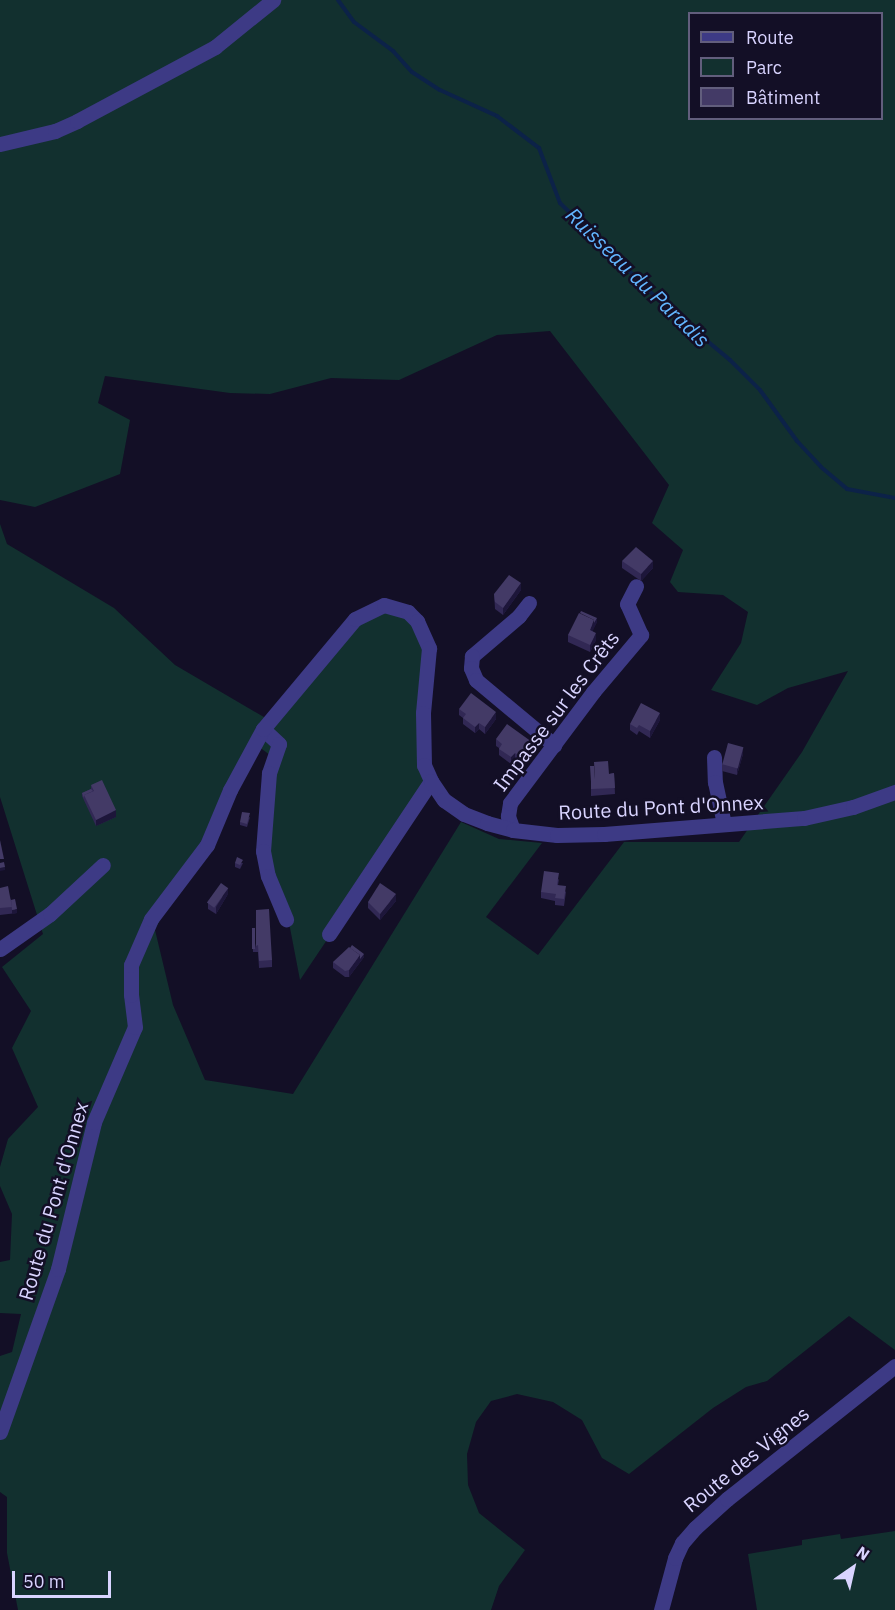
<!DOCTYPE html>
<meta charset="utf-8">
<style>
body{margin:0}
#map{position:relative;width:895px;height:1610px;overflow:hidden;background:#130f26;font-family:"IBM Plex Sans",sans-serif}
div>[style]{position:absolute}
.green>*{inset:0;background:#12302f}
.stream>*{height:4px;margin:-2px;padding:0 2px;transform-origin:2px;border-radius:2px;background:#0c2248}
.minor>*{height:15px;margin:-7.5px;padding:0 7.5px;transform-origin:7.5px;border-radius:7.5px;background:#3d3a85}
.wall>*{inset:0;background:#312854}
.shaded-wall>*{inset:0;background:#1d163a}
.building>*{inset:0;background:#433a66;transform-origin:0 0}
span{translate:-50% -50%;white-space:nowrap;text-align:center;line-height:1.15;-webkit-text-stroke:5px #130f26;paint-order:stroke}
.street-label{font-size:20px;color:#d9d4ff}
.water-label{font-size:21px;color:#62b6ff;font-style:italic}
.legend{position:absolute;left:688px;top:12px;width:195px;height:108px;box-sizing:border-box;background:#130f26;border:2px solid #625e7d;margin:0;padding:8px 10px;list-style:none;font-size:18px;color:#d9d4ff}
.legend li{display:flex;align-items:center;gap:12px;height:30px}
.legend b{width:30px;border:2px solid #625e7d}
.north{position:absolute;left:823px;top:1538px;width:60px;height:60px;-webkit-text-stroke:4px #130f26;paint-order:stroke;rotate:34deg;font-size:16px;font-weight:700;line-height:24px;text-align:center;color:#d9d4ff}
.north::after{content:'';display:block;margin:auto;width:21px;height:27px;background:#d9d4ff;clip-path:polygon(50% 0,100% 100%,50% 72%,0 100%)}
.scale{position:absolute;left:12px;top:1571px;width:99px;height:27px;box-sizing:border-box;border:3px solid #d9d4ff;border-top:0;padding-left:8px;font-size:18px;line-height:21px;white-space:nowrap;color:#d9d4ff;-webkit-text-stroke:4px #130f26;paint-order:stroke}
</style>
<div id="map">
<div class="green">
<i style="clip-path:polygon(evenodd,0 0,895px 0,895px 1350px,849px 1316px,767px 1381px,746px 1387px,713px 1408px,629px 1474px,602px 1458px,582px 1420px,553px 1402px,517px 1394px,491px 1401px,476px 1422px,467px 1454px,468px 1485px,479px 1513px,525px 1550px,499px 1586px,491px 1610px,18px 1610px,7px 1553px,7px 1497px,0 1492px,0 1356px,12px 1352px,21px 1314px,0 1313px,0 1262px,10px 1260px,12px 1214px,0 1186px,0 1167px,8px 1139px,38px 1107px,12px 1048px,31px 1011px,2px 967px,43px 934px,0 797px,0 524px,7px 544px,114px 608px,175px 665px,269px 720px,345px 629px,398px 607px,424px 632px,423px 797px,300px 980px,286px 907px,267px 865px,270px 755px,255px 744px,172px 895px,155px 930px,173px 1005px,205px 1080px,293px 1094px,461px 822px,499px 839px,542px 843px,486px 917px,538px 955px,624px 842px,739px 842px,802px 752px,848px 671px,788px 688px,757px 705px,711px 690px,741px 643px,748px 612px,723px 595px,678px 592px,670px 582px,683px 550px,652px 523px,669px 485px,550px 331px,497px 335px,399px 380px,331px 378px,270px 394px,230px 393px,105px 376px,98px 403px,130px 420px,120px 474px,35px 507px,0 500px,0 0,690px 14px,882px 14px,882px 118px,690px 118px,690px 14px)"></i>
<i style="clip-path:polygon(895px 1531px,895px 1610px,757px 1610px,748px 1554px,802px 1545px,802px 1540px,840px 1534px,841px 1539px)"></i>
</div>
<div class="stream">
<i style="left:338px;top:0;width:27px;rotate:54deg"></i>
<i style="left:354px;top:22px;width:49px;rotate:36.6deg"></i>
<i style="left:393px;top:51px;width:28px;rotate:48deg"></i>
<i style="left:412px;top:72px;width:33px;rotate:33deg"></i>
<i style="left:440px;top:90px;width:63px;rotate:24.5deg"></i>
<i style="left:497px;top:116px;width:53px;rotate:37.3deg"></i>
<i style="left:539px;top:148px;width:59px;rotate:69.1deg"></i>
<i style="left:560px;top:203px;width:148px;rotate:44.5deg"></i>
<i style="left:666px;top:307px;width:83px;rotate:39.6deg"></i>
<i style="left:730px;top:360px;width:42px;rotate:45deg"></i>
<i style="left:760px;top:390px;width:63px;rotate:54deg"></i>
<i style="left:797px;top:441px;width:35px;rotate:47deg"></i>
<i style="left:821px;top:467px;width:34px;rotate:40deg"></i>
<i style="left:847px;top:489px;width:49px;rotate:10.6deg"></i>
</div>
<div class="minor">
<i style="left:0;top:144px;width:57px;rotate:-13.3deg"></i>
<i style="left:55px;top:131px;width:24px;rotate:-24deg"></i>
<i style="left:77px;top:121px;width:157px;rotate:-28.2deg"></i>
<i style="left:215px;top:47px;width:75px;rotate:-39deg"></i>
<i style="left:529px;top:603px;width:16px;rotate:128deg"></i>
<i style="left:519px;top:616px;width:62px;rotate:139.6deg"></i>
<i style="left:472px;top:656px;width:12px;rotate:95deg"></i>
<i style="left:471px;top:668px;width:13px;rotate:67deg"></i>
<i style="left:476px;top:680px;width:102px;rotate:39.8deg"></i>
<i style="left:263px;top:729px;width:22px;rotate:43deg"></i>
<i style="left:279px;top:744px;width:31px;rotate:109deg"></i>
<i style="left:269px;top:773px;width:78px;rotate:94.4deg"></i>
<i style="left:263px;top:851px;width:25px;rotate:79deg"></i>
<i style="left:268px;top:876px;width:47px;rotate:67.3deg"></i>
<i style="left:714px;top:757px;width:25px;rotate:88deg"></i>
<i style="left:715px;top:782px;width:43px;rotate:77.9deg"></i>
<i style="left:513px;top:830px;width:15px;rotate:-110deg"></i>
<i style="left:508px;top:816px;width:13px;rotate:-81deg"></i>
<i style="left:510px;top:803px;width:139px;rotate:-53.2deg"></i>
<i style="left:593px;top:692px;width:75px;rotate:-49.9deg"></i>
<i style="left:641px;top:635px;width:34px;rotate:-114deg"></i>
<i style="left:627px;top:604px;width:20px;rotate:-63deg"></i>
<i style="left:329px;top:934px;width:184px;rotate:-56.3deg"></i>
<i style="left:0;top:949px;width:61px;rotate:-35deg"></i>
<i style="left:50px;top:914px;width:72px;rotate:-42.8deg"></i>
<i style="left:0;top:1432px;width:173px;rotate:-70.4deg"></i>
<i style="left:58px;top:1269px;width:151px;rotate:-76.2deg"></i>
<i style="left:94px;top:1122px;width:103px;rotate:-66.7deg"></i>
<i style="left:135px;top:1027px;width:32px;rotate:-97deg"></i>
<i style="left:131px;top:995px;width:30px;rotate:-90deg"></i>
<i style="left:131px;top:965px;width:50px;rotate:-66.5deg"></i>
<i style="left:151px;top:919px;width:93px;rotate:-52.9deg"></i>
<i style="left:207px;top:845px;width:60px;rotate:-67.3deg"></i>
<i style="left:230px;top:790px;width:69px;rotate:-61.6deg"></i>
<i style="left:263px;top:729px;width:143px;rotate:-50.1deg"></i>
<i style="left:355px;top:619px;width:32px;rotate:-26deg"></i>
<i style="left:384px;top:605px;width:25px;rotate:16deg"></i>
<i style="left:408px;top:612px;width:13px;rotate:45deg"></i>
<i style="left:417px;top:621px;width:30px;rotate:66deg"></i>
<i style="left:429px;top:648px;width:65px;rotate:95.3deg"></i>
<i style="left:423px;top:713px;width:52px;rotate:88.9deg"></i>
<i style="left:424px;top:765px;width:17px;rotate:66deg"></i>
<i style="left:431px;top:781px;width:23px;rotate:56deg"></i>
<i style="left:444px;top:800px;width:24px;rotate:35deg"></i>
<i style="left:464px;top:814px;width:25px;rotate:21deg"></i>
<i style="left:487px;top:823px;width:27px;rotate:15deg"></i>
<i style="left:513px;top:830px;width:44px;rotate:6.5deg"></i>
<i style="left:557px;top:835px;width:47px;rotate:-1.2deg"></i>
<i style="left:604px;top:834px;width:201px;rotate:-4.6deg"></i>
<i style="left:804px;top:818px;width:50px;rotate:-12.7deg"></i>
<i style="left:853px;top:807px;width:45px;rotate:-19.7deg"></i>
<i style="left:661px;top:1610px;width:54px;rotate:-74.9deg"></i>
<i style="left:675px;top:1558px;width:17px;rotate:-65deg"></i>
<i style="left:682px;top:1543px;width:20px;rotate:-49deg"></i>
<i style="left:695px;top:1528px;width:43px;rotate:-42.2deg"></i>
<i style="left:727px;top:1499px;width:214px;rotate:-38.4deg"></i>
</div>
<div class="wall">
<i style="clip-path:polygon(622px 561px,653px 568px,641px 581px,622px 568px)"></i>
<i style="clip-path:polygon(521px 590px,503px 615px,495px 609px,494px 594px)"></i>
<i style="clip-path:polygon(597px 622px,592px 631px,596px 640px,590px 652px,568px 642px,568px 635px)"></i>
<i style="clip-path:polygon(459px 709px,496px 719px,485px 734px,479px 729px,475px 733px,463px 724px,463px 718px,459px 715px)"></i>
<i style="clip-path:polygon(660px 720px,650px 738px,639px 731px,637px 735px,630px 730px,630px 724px)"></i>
<i style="clip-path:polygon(496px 739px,532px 749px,521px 764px,515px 759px,511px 764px,499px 755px,499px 748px,496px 746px)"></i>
<i style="clip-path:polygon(743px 754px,737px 775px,722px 771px,722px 764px)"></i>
<i style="clip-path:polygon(614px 773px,615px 794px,591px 796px,591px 786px,609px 774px)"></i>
<i style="clip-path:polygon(91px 785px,116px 817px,96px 826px,82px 796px,82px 793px,91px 789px)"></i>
<i style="clip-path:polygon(250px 817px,247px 827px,240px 825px,240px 822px)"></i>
<i style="clip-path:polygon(235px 863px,243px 863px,240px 869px,235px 867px)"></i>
<i style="clip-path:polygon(559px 879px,558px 885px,566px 892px,564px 906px,555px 905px,555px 901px,541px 898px,541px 892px)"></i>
<i style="clip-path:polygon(0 888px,11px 900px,17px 913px,0 915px)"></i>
<i style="clip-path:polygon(228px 894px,216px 914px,208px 909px,208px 903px)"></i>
<i style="clip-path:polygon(396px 901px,380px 920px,368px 908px,368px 902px)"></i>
<i style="clip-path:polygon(256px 910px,272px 960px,272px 967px,259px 968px,258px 952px,253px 952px,252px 928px,256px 948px)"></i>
<i style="clip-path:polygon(364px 957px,349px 977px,345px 977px,333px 968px,333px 962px)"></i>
</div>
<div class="shaded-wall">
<i style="clip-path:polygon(653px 561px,653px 568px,641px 581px,641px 574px)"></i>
<i style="clip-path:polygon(521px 583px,521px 590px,503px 615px,503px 608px)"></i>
<i style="clip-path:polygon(597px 618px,597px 622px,590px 637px,590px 630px,594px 620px)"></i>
<i style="clip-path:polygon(596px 633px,596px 640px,590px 652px,590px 645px)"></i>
<i style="clip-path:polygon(496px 712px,496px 719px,485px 734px,485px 727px)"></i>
<i style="clip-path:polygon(660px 713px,660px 720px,650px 738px,650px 731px)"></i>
<i style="clip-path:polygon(479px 723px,479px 729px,475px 733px,475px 727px)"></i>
<i style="clip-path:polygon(532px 742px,532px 749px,521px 764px,521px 757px)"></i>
<i style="clip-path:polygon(743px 747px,743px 754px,737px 775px,737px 768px)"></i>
<i style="clip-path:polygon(515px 753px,515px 759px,511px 764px,511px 757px)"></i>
<i style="clip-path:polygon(116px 810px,116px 817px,96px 826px,96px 820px)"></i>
<i style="clip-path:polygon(5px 867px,5px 870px,0 871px,0 868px)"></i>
<i style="clip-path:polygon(228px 888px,228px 894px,216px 914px,216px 907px)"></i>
<i style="clip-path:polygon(396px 894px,396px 901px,380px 920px,380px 914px)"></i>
<i style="clip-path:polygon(17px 909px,17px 913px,12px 914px,12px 910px)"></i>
<i style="clip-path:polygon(364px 954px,364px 957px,349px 977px,349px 970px,360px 955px)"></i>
</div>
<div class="building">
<i style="clip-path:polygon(636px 547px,653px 561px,641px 574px,622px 561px)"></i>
<i style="clip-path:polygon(509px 575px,521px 583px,503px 608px,495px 602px,494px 594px)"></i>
<i style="clip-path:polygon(581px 611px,597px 618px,594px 623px,594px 620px,580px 613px)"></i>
<i style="clip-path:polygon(579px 613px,594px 620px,590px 630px,596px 633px,590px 645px,568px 635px)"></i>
<i style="clip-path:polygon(471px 693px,496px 712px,485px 727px,479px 723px,475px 727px,463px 718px,466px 714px,459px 709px)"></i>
<i style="clip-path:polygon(641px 703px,660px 713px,650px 731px,639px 725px,637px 728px,630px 724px)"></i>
<i style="clip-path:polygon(507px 724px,532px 742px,521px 757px,515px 753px,511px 757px,499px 749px,502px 744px,496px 739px)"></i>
<i style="left:728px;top:743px;width:16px;height:22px;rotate:15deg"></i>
<i style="clip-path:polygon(608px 761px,609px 774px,614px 773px,615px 788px,591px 789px,591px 779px,595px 779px,594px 762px)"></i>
<i style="clip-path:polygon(590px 766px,594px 766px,595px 779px,591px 779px,591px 782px)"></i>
<i style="clip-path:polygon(102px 780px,116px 810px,96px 820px,84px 795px,94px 791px,91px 785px)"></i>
<i style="clip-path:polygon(91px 789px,93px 791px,84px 795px,84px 798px,82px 793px)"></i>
<i style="clip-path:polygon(242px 812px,250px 813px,247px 824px,240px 822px)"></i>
<i style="clip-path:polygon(0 840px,4px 859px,0 859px)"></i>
<i style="clip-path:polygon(237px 857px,243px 860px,240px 865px,235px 863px)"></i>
<i style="clip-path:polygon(4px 862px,5px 867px,0 868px,0 863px)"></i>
<i style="clip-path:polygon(544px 871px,559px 873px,557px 885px,566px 886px,564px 899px,555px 898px,556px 894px,541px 892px)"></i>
<i style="left:221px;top:883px;width:9px;height:24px;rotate:36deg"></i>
<i style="clip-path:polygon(380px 883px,396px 894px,380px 914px,368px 902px)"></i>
<i style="clip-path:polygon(8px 886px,12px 907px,0 908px,0 888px)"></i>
<i style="clip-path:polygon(15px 899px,17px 909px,12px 910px,11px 900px)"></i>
<i style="clip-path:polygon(269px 909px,272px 960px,259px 961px,258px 945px,256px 946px,256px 910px)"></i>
<i style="left:252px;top:928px;width:3px;height:21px"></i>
<i style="clip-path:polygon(352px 945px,364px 954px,360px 959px,360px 955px,350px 948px)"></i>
<i style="clip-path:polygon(349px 947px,360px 955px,349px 970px,345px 971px,333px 962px)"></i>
</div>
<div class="street-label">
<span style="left:556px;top:711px;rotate:-53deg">Impasse sur les Crêts</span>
<span style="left:661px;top:807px;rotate:-3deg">Route du Pont d'Onnex</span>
<span style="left:53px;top:1201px;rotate:-74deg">Route du Pont d'Onnex</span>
<span style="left:746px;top:1459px;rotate:-39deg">Route des Vignes</span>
</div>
<div class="water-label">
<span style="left:638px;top:277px;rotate:44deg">Ruisseau du Paradis</span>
</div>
<ul class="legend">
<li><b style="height:8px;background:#3d3a85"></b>Route</li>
<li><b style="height:16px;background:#12302f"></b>Parc</li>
<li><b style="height:16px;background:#433a66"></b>Bâtiment</li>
</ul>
<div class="north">N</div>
<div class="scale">50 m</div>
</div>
